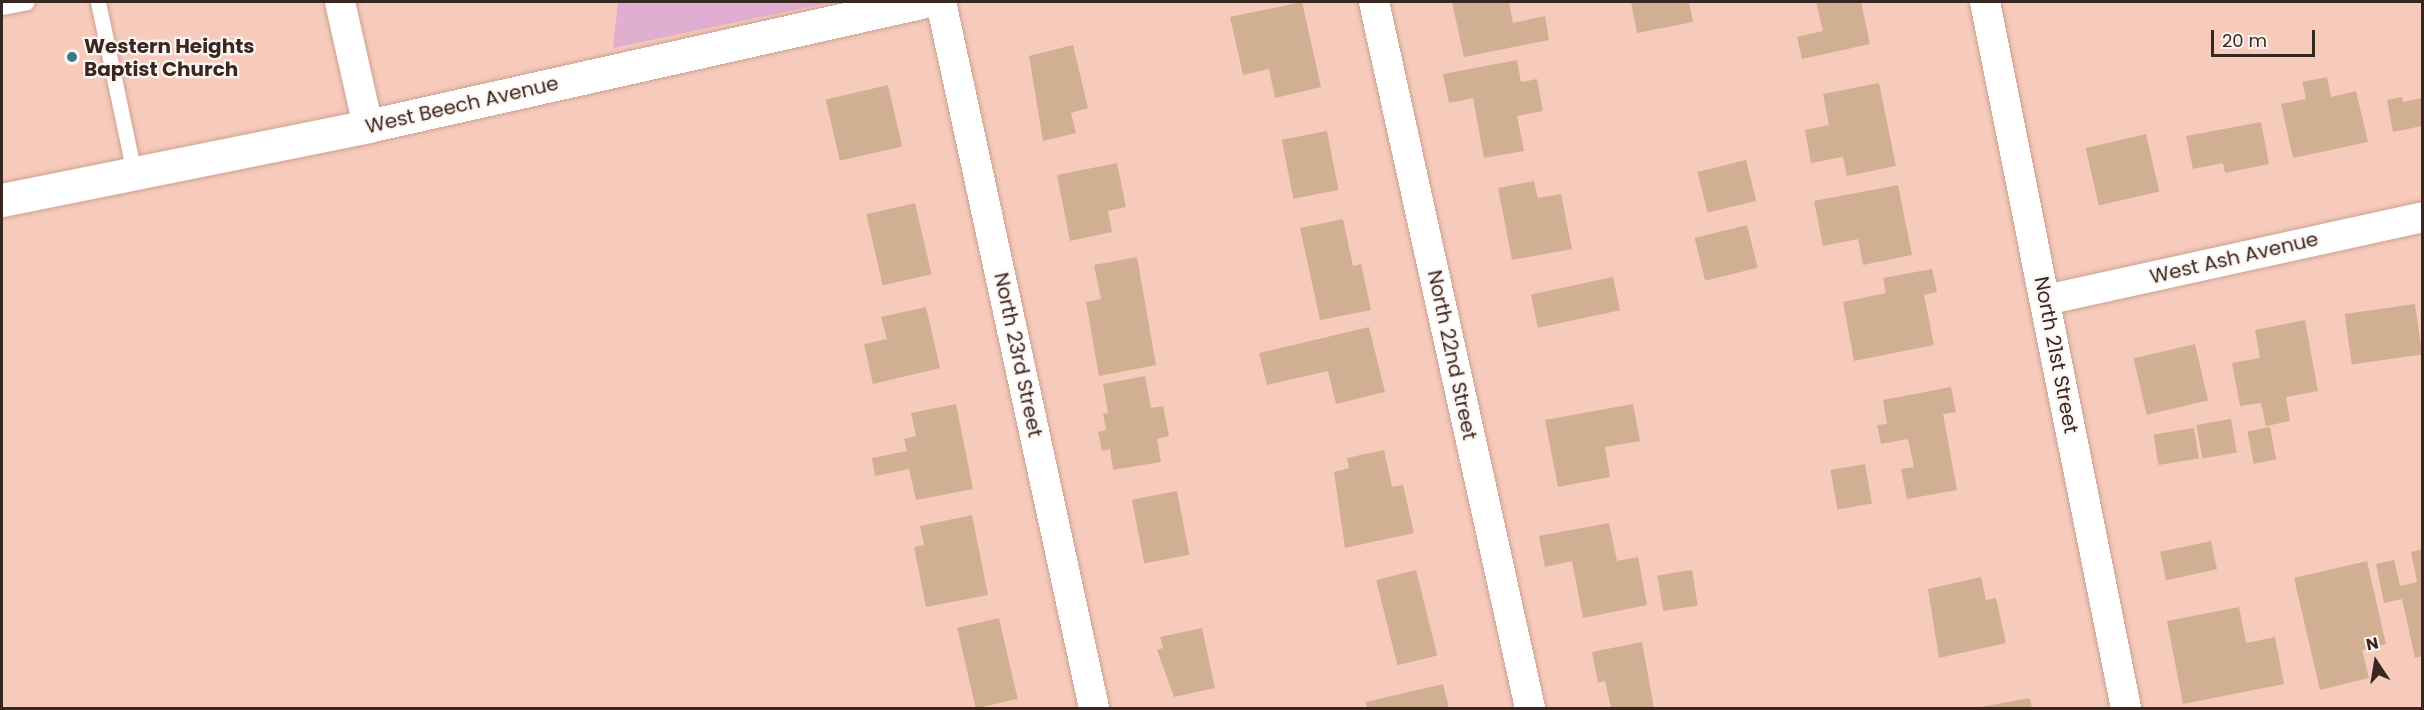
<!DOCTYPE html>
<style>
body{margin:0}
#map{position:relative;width:2424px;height:710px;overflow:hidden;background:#f7cbbb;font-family:Poppins,sans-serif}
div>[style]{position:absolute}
.green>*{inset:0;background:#e0aece}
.building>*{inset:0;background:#d1af93;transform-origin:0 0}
.roads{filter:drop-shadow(0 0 2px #cca192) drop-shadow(0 0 2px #cca192)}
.lane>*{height:15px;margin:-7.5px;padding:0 7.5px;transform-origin:7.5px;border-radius:7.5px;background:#fff}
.street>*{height:30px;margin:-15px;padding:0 15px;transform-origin:15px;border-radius:15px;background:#fff}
.secondary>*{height:33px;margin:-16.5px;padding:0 16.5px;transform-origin:16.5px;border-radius:16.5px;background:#fff}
.dots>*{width:16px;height:16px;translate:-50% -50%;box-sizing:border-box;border:3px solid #fef5f2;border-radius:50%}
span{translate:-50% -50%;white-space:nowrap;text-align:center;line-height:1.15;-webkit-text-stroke:4.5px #fef5f2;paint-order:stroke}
.poi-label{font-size:20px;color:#382721;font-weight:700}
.left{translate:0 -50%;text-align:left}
.street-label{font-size:20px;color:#382721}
.frame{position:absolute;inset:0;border:3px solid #382721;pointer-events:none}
.north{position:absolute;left:2346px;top:632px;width:60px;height:60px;-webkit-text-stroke:4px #fef5f2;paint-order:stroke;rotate:348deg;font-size:16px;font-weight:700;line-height:24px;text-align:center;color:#382721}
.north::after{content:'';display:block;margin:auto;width:21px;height:27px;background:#382721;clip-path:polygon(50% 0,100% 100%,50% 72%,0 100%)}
.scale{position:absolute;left:2211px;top:30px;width:104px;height:27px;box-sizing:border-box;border:3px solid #382721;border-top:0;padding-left:8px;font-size:18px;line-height:21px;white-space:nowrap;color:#382721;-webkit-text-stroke:4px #fef5f2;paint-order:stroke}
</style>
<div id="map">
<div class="green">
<i style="clip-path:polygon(618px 2px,832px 2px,613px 48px)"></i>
</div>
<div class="building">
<i style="clip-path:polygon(1302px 2px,1321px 87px,1275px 98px,1269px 69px,1243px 75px,1230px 17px)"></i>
<i style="clip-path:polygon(1452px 2px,1509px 2px,1513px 23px,1545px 16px,1549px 40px,1464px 57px)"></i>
<i style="clip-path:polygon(1631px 2px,1689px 2px,1693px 22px,1637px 33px)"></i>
<i style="clip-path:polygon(1816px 2px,1861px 2px,1870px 44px,1802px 59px,1797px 37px,1823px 31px)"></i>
<i style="clip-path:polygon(1073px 45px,1088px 108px,1071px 113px,1076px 133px,1043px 141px,1029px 56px)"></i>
<i style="clip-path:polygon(1517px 60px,1521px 82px,1537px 79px,1543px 111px,1517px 116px,1524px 151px,1484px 158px,1473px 98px,1449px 103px,1443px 74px)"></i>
<i style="clip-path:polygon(2327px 77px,2331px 97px,2356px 91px,2368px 142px,2293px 158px,2281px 104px,2306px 99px,2302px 82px)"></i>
<i style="clip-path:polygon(1879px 83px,1896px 166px,1847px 176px,1843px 157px,1811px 163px,1805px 130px,1829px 125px,1823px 94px)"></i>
<i style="left:888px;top:85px;width:63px;height:64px;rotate:77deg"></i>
<i style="clip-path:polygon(2402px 97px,2403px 102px,2422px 98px,2422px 126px,2393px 132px,2387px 100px)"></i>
<i style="clip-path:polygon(2261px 122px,2269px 164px,2225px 173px,2223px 163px,2193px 169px,2186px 136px)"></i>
<i style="left:1327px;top:131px;width:60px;height:46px;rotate:79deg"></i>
<i style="left:2146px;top:134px;width:59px;height:62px;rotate:77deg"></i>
<i style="left:1746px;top:160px;width:42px;height:50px;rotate:76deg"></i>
<i style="clip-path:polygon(1117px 163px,1126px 207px,1108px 211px,1112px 232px,1070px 241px,1057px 175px)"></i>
<i style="clip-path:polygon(1534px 181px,1538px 198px,1561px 194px,1572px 249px,1512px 260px,1498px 188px)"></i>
<i style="clip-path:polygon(1898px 185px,1912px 255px,1863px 265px,1858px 239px,1823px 246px,1814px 201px)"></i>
<i style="left:915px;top:203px;width:73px;height:50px;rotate:77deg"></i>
<i style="clip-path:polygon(1343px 219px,1353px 266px,1361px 264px,1371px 310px,1320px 320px,1300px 228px)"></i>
<i style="left:1747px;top:225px;width:44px;height:54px;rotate:76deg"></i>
<i style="clip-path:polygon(1137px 257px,1156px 365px,1099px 376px,1086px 302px,1101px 299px,1094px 265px)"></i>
<i style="clip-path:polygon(1932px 269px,1937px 292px,1924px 295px,1934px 345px,1854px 361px,1843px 302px,1886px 293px,1883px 278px)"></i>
<i style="left:1613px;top:277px;width:34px;height:84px;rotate:78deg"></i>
<i style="left:2415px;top:304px;width:51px;height:71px;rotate:82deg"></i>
<i style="clip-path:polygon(926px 307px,940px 368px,873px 384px,864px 344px,887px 339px,881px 317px)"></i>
<i style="clip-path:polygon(2305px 320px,2318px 391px,2286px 397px,2290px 421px,2266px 426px,2261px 403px,2240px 406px,2232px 363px,2260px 358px,2255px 330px)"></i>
<i style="clip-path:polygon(1369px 327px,1385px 392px,1336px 404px,1328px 371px,1267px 385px,1259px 353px)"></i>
<i style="left:2195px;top:344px;width:58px;height:63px;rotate:77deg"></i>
<i style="clip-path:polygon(1145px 376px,1151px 408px,1163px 406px,1169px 436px,1157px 439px,1161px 462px,1113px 470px,1110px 449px,1102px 451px,1098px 432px,1106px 430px,1103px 414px,1108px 413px,1103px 384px)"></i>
<i style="clip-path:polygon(1951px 387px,1956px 412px,1943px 414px,1957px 490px,1907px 499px,1901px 469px,1914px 467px,1908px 439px,1881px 444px,1877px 425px,1887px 424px,1883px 400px)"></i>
<i style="clip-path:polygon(956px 404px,973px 489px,916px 500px,909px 469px,875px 476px,872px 458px,907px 451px,904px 439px,916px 436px,911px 413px)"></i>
<i style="clip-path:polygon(1633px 404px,1640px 441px,1605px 447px,1610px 477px,1558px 487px,1545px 420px)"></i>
<i style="left:2231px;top:419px;width:34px;height:35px;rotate:80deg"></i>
<i style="left:2270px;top:427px;width:33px;height:23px;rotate:79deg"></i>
<i style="left:2194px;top:428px;width:31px;height:41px;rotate:81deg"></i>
<i style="clip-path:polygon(1384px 450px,1392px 487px,1403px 485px,1414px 533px,1345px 548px,1334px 472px,1349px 468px,1347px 458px)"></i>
<i style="left:1865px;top:464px;width:40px;height:35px;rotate:80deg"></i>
<i style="left:1177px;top:491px;width:65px;height:46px;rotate:79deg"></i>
<i style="clip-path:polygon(972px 515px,988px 595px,926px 607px,914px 547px,924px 545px,920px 526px)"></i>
<i style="clip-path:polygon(1609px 523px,1617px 561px,1638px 557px,1647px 605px,1583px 618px,1572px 561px,1545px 567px,1539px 536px)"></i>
<i style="left:2211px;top:541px;width:29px;height:52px;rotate:78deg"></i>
<i style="clip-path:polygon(2422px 549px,2422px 656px,2415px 658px,2402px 599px,2384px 603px,2376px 564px,2394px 560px,2400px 586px,2417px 582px,2411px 552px)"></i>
<i style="clip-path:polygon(2367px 561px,2386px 644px,2362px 650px,2369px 678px,2320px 690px,2294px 578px)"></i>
<i style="left:1416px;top:570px;width:88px;height:41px;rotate:76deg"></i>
<i style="left:1692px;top:570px;width:36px;height:35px;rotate:81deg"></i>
<i style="clip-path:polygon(1981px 577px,1986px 600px,1996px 598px,2006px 643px,1939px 658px,1928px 589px)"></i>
<i style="clip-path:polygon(2239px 607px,2246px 643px,2275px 637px,2284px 684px,2183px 704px,2167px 621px)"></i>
<i style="left:999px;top:618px;width:83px;height:43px;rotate:77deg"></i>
<i style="clip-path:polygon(1202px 628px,1215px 688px,1174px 697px,1157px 650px,1163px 648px,1160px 637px)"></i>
<i style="clip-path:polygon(1642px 642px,1654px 708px,1611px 708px,1605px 681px,1598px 683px,1592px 652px)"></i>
<i style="clip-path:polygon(1443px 684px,1449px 708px,1367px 708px,1366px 702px)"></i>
<i style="clip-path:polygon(2030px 698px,2032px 708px,1980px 708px,1980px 707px)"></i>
</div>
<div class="roads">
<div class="lane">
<i style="left:98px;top:2px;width:175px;rotate:78.1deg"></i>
<i style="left:2px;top:7px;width:25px;rotate:-11deg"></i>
</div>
<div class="street">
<i style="left:340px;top:2px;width:127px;rotate:77.3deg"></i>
<i style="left:941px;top:2px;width:722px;rotate:77.77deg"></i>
<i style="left:1374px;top:2px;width:723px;rotate:77.54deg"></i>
<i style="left:1985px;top:2px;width:720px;rotate:78.71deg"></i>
<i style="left:2046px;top:300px;width:385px;rotate:-12.4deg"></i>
</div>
<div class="secondary">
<i style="left:2px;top:200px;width:373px;rotate:-11.4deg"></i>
<i style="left:368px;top:126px;width:567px;rotate:-12.64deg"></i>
</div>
</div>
<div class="dots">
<i style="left:72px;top:57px;background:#38788c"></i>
</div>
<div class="poi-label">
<span class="left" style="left:84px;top:58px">Western Heights<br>Baptist Church</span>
</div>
<div class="street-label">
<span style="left:462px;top:105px;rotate:-13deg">West Beech Avenue</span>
<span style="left:2234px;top:258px;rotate:-13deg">West Ash Avenue</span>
<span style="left:1018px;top:355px;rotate:78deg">North 23rd Street</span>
<span style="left:1452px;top:355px;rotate:78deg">North 22nd Street</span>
<span style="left:2056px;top:355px;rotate:79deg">North 21st Street</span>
</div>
<div class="frame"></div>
<div class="north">N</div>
<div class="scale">20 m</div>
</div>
